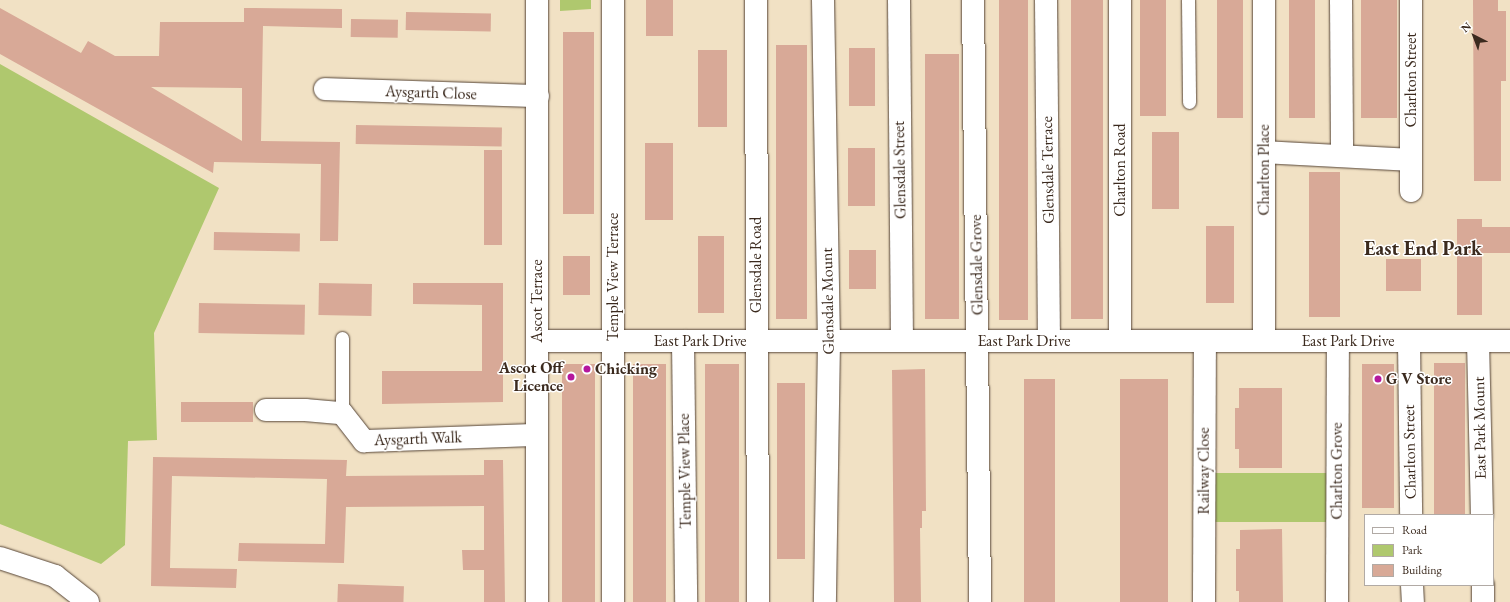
<!DOCTYPE html>
<style>
body{margin:0}
#map{position:relative;width:1510px;height:602px;overflow:hidden;background:#f1e1c4;font-family:"EB Garamond",serif}
div>[style]{position:absolute}
.green>*{inset:0;background:#afc86e;transform-origin:0 0}
.building>*{inset:0;background:#d8a997;transform-origin:0 0}
.roads{filter:drop-shadow(0 0 1px #564537) drop-shadow(0 0 1px #564537)}
.service>*{height:13px;margin:-6.5px;padding:0 6.5px;transform-origin:6.5px;border-radius:6.5px;background:#fff}
.minor>*{height:22px;margin:-11px;padding:0 11px;transform-origin:11px;border-radius:11px;background:#fff}
.tertiary>*{height:22px;margin:-11px;padding:0 11px;transform-origin:11px;border-radius:11px;background:#fff}
.dots>*{width:11px;height:11px;translate:-50% -50%;box-sizing:border-box;border:2px solid #fff;border-radius:50%}
span{translate:-50% -50%;white-space:nowrap;text-align:center;line-height:1.15;-webkit-text-stroke:3px #fff;paint-order:stroke}
.street-label{font-size:16px;color:#3b2a1e}
.poi-label{font-size:16px;color:#3b2a1e;font-weight:700}
.right{translate:-100% -50%;text-align:right}
.left{translate:0 -50%;text-align:left}
.district-label{font-size:20px;color:#3b2a1e;font-weight:700}
.legend{position:absolute;left:1364px;top:514px;width:130px;height:72px;box-sizing:border-box;background:#fff;border:1px solid #b1aaa5;margin:0;padding:5px 7px;list-style:none;font-size:12px;color:#3b2a1e}
.legend li{display:flex;align-items:center;gap:8px;height:20px}
.legend b{width:20px;border:1px solid #b1aaa5}
.north{position:absolute;left:1454px;top:16px;width:40px;height:40px;-webkit-text-stroke:3px #fff;paint-order:stroke;rotate:318deg;font-size:11px;font-weight:700;line-height:16px;text-align:center;color:#3b2a1e}
.north::after{content:'';display:block;margin:auto;width:14px;height:18px;background:#3b2a1e;clip-path:polygon(50% 0,100% 100%,50% 72%,0 100%)}
</style>
<div id="map">
<div class="green">
<i style="clip-path:polygon(560px 0,591px 0,591px 9px,560px 11px)"></i>
<i style="clip-path:polygon(0 64px,219px 188px,154px 333px,157px 440px,128px 441px,125px 545px,101px 564px,0 524px)"></i>
<i style="left:1204px;top:473px;width:133px;height:49px"></i>
</div>
<div class="building">
<i style="left:646px;top:0;width:27px;height:36px"></i>
<i style="left:999px;top:0;width:29px;height:320px"></i>
<i style="left:1071px;top:0;width:32px;height:319px"></i>
<i style="left:1140px;top:0;width:26px;height:116px"></i>
<i style="left:1217px;top:0;width:26px;height:118px"></i>
<i style="left:1289px;top:0;width:26px;height:118px"></i>
<i style="left:1361px;top:0;width:36px;height:118px"></i>
<i style="clip-path:polygon(1473px 0,1498px 0,1498px 11px,1506px 11px,1506px 81px,1501px 81px,1501px 181px,1474px 181px)"></i>
<i style="clip-path:polygon(evenodd,0 8px,81px 53px,88px 41px,115px 56px,159px 56px,160px 22px,244px 22px,244px 8px,342px 9px,342px 28px,263px 26px,261px 141px,340px 142px,338px 241px,320px 241px,321px 164px,214px 162px,213px 173px,0 54px,0 8px,151px 87px,242px 88px,242px 141px,151px 87px)"></i>
<i style="left:406px;top:12px;width:85px;height:18px;rotate:1deg"></i>
<i style="left:351px;top:19px;width:47px;height:18px;rotate:1deg"></i>
<i style="left:563px;top:32px;width:31px;height:182px"></i>
<i style="left:776px;top:45px;width:31px;height:274px"></i>
<i style="left:849px;top:48px;width:26px;height:58px"></i>
<i style="left:698px;top:50px;width:29px;height:77px"></i>
<i style="left:959px;top:54px;width:265px;height:34px;rotate:90deg"></i>
<i style="left:356px;top:125px;width:146px;height:19px;rotate:1deg"></i>
<i style="left:1152px;top:132px;width:27px;height:77px"></i>
<i style="left:645px;top:143px;width:28px;height:77px"></i>
<i style="left:875px;top:148px;width:58px;height:27px;rotate:90deg"></i>
<i style="left:484px;top:150px;width:18px;height:95px"></i>
<i style="left:1309px;top:172px;width:31px;height:145px"></i>
<i style="clip-path:polygon(1457px 219px,1482px 219px,1482px 227px,1510px 227px,1510px 253px,1482px 253px,1482px 315px,1457px 315px)"></i>
<i style="left:1206px;top:226px;width:28px;height:77px"></i>
<i style="left:214px;top:232px;width:86px;height:18px;rotate:1deg"></i>
<i style="left:698px;top:236px;width:26px;height:77px"></i>
<i style="left:849px;top:250px;width:27px;height:39px"></i>
<i style="left:563px;top:256px;width:27px;height:39px"></i>
<i style="left:1386px;top:259px;width:35px;height:32px"></i>
<i style="left:319px;top:283px;width:53px;height:32px;rotate:1deg"></i>
<i style="clip-path:polygon(413px 283px,503px 283px,503px 402px,382px 404px,382px 371px,482px 371px,482px 305px,413px 304px)"></i>
<i style="left:199px;top:303px;width:106px;height:30px;rotate:1deg"></i>
<i style="left:1434px;top:363px;width:31px;height:152px"></i>
<i style="left:562px;top:364px;width:33px;height:238px"></i>
<i style="left:633px;top:364px;width:33px;height:238px"></i>
<i style="left:705px;top:364px;width:34px;height:238px"></i>
<i style="left:1362px;top:364px;width:32px;height:144px"></i>
<i style="clip-path:polygon(925px 369px,926px 511px,922px 511px,922px 528px,920px 528px,921px 602px,894px 602px,892px 370px)"></i>
<i style="left:1055px;top:379px;width:223px;height:31px;rotate:90deg"></i>
<i style="left:1120px;top:379px;width:48px;height:223px"></i>
<i style="left:777px;top:383px;width:28px;height:176px"></i>
<i style="clip-path:polygon(1239px 388px,1282px 388px,1282px 468px,1239px 468px,1239px 449px,1235px 449px,1235px 408px,1239px 408px)"></i>
<i style="left:181px;top:402px;width:72px;height:20px"></i>
<i style="clip-path:polygon(153px 457px,347px 460px,346px 476px,484px 475px,484px 460px,503px 460px,505px 602px,484px 602px,484px 570px,463px 570px,462px 550px,484px 550px,484px 506px,346px 507px,344px 563px,238px 561px,239px 543px,325px 544px,327px 479px,172px 476px,170px 568px,237px 569px,236px 588px,151px 586px)"></i>
<i style="clip-path:polygon(1282px 529px,1283px 602px,1239px 602px,1239px 591px,1236px 591px,1236px 549px,1240px 549px,1240px 530px)"></i>
<i style="left:338px;top:584px;width:66px;height:18px;rotate:2deg"></i>
</div>
<div class="roads">
<div class="service">
<i style="left:1188px;top:0;width:102px;rotate:89.4deg"></i>
<i style="left:342px;top:413px;width:75px;rotate:-90deg"></i>
</div>
<div class="minor">
<i style="left:537px;top:0;width:602px;rotate:90deg"></i>
<i style="left:613px;top:0;width:602px;rotate:90deg"></i>
<i style="left:756px;top:0;width:602px;rotate:89.81deg"></i>
<i style="left:823px;top:0;width:341px;rotate:89deg"></i>
<i style="left:829px;top:341px;width:261px;rotate:90.9deg"></i>
<i style="left:899px;top:0;width:341px;rotate:89.5deg"></i>
<i style="left:973px;top:0;width:602px;rotate:89.33deg"></i>
<i style="left:1046px;top:0;width:341px;rotate:89.5deg"></i>
<i style="left:1120px;top:0;width:341px;rotate:90deg"></i>
<i style="left:1264px;top:0;width:341px;rotate:90deg"></i>
<i style="left:1341px;top:0;width:156px;rotate:89.6deg"></i>
<i style="left:1411px;top:0;width:191px;rotate:90deg"></i>
<i style="left:325px;top:89px;width:213px;rotate:1.9deg"></i>
<i style="left:1264px;top:152px;width:147px;rotate:3.1deg"></i>
<i style="left:537px;top:341px;width:973px"></i>
<i style="left:683px;top:341px;width:261px;rotate:89.3deg"></i>
<i style="left:1409px;top:341px;width:174px;rotate:89.3deg"></i>
<i style="left:1478px;top:341px;width:174px;rotate:88.7deg"></i>
<i style="left:266px;top:410px;width:39px"></i>
<i style="left:305px;top:410px;width:37px;rotate:5deg"></i>
<i style="left:342px;top:413px;width:36px;rotate:52deg"></i>
<i style="left:364px;top:441px;width:172px;rotate:-2deg"></i>
<i style="left:1412px;top:585px;width:17px;rotate:87deg"></i>
<i style="left:1483px;top:585px;width:17px;rotate:90deg"></i>
<i style="left:1204px;top:602px;width:261px;rotate:-89.8deg"></i>
<i style="left:1337px;top:602px;width:261px;rotate:-89.8deg"></i>
</div>
<div class="tertiary">
<i style="left:0;top:558px;width:58px;rotate:18.1deg"></i>
<i style="left:55px;top:576px;width:42px;rotate:38.2deg"></i>
</div>
</div>
<div class="dots">
<i style="left:587px;top:369px;background:#b5179e"></i>
<i style="left:571px;top:377px;background:#b5179e"></i>
<i style="left:1378px;top:379px;background:#b5179e"></i>
</div>
<div class="street-label">
<span style="left:1411px;top:80px;rotate:-90deg">Charlton Street</span>
<span style="left:431px;top:93px;rotate:2deg">Aysgarth Close</span>
<span style="left:900px;top:170px;rotate:-91deg">Glensdale Street</span>
<span style="left:1048px;top:170px;rotate:-91deg">Glensdale Terrace</span>
<span style="left:1120px;top:170px;rotate:-90deg">Charlton Road</span>
<span style="left:1264px;top:170px;rotate:-90deg">Charlton Place</span>
<span style="left:756px;top:265px;rotate:-90deg">Glensdale Road</span>
<span style="left:977px;top:265px;rotate:-91deg">Glensdale Grove</span>
<span style="left:613px;top:277px;rotate:-90deg">Temple View Terrace</span>
<span style="left:537px;top:301px;rotate:-90deg">Ascot Terrace</span>
<span style="left:828px;top:301px;rotate:-91deg">Glensdale Mount</span>
<span style="left:700px;top:341px">East Park Drive</span>
<span style="left:1024px;top:341px">East Park Drive</span>
<span style="left:1348px;top:341px">East Park Drive</span>
<span style="left:1480px;top:428px;rotate:-91deg">East Park Mount</span>
<span style="left:418px;top:439px;rotate:-2deg">Aysgarth Walk</span>
<span style="left:1410px;top:452px;rotate:-91deg">Charlton Street</span>
<span style="left:685px;top:471px;rotate:-91deg">Temple View Place</span>
<span style="left:1204px;top:471px;rotate:-90deg">Railway Close</span>
<span style="left:1337px;top:471px;rotate:-90deg">Charlton Grove</span>
</div>
<div class="poi-label">
<span class="right" style="left:563px;top:377px">Ascot Off<br>Licence</span>
<span class="left" style="left:595px;top:369px">Chicking</span>
<span class="left" style="left:1386px;top:379px">G V Store</span>
</div>
<div class="district-label">
<span style="left:1423px;top:248px">East End Park</span>
</div>
<ul class="legend">
<li><b style="height:5px;background:#fff"></b>Road</li>
<li><b style="height:11px;background:#afc86e"></b>Park</li>
<li><b style="height:11px;background:#d8a997"></b>Building</li>
</ul>
<div class="north">N</div>
</div>
